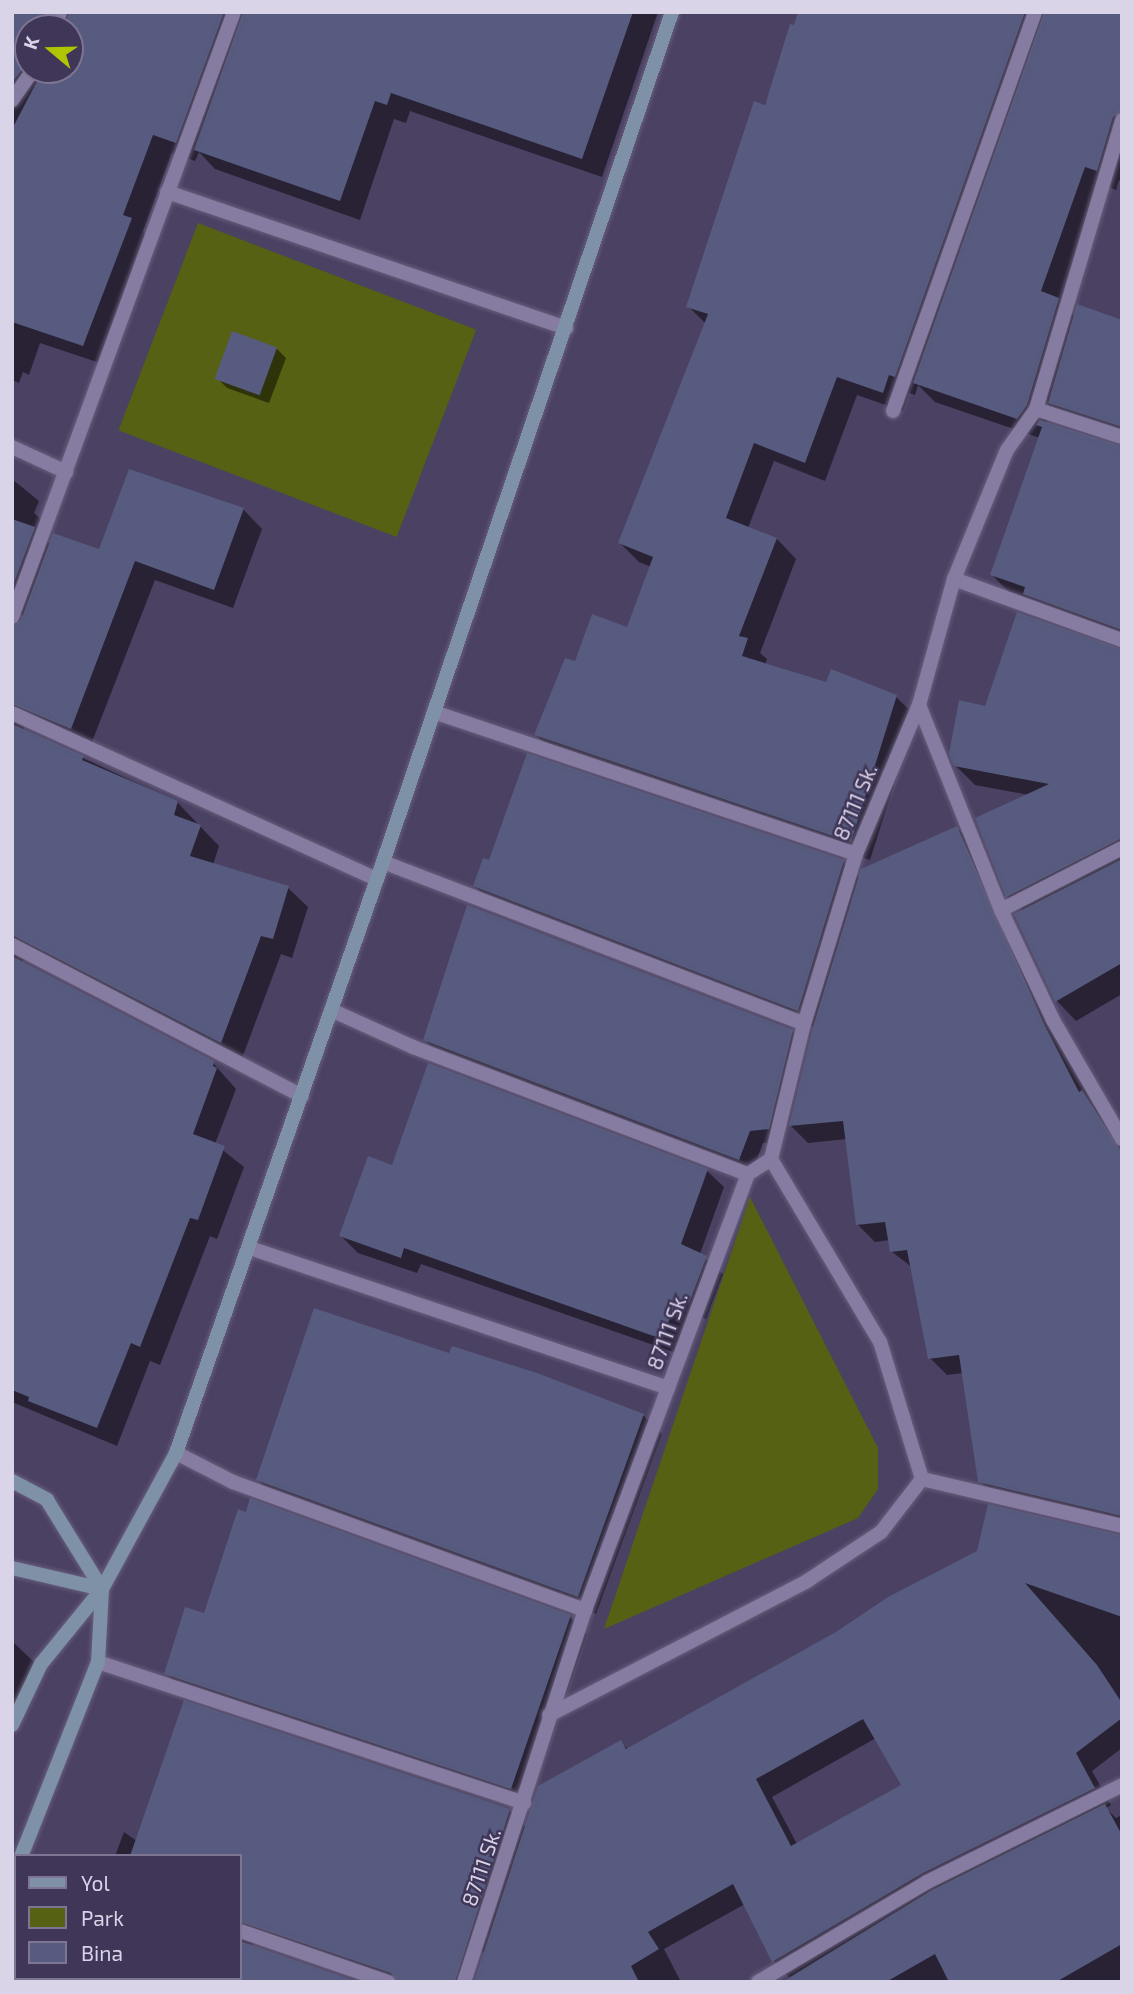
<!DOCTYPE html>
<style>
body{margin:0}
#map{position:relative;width:1134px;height:1994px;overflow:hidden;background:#4b4163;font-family:"Exo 2",sans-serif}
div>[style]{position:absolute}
.green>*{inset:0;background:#566113;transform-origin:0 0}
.shadow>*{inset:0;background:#0007}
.building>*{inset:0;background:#565b7f;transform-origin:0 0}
.roads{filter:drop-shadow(0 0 2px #675e7b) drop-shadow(0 0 2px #675e7b)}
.street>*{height:14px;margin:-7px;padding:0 7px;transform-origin:7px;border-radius:7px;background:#867ba1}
.secondary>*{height:14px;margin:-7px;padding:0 7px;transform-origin:7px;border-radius:7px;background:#7e91a6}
span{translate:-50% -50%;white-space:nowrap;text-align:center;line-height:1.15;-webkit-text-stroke:5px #403658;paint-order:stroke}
.street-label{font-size:21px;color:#dad4e9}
.frame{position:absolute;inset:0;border:14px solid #dad4e9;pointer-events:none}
.legend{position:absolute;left:14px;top:1854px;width:228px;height:126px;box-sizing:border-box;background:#403658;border:2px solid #7e7592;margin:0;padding:9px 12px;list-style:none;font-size:21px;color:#dad4e9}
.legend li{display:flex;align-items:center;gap:14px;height:35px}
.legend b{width:35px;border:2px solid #7e7592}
.north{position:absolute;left:14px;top:14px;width:70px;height:70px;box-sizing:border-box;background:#403658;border:2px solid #7e7592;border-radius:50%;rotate:289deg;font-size:19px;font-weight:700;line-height:28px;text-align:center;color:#dad4e9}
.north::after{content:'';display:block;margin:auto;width:24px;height:32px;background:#afc504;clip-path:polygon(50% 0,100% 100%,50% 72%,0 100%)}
</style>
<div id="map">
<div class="green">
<i style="left:198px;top:223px;width:298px;height:222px;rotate:21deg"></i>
<i style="clip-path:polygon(750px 1197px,878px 1448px,878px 1489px,858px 1518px,604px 1629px)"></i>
</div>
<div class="shadow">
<i style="clip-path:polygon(evenodd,12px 12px,658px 12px,602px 177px,410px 111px,406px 123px,394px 119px,360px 220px,215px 169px,199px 152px,195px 161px,172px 153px,143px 232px,151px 239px,103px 364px,40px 343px,29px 375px,23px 372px,19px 383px,12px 380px,12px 12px,28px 28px,70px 28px,70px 70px,28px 70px,28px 28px)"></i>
<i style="clip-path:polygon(800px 12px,1122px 12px,1122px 183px,1119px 180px,1116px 190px,1104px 185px,1062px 303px,1075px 316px,1122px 321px,1122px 439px,1069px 422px,1052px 405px,1046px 424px,1122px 447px,1122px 641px,1012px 595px,992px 575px,1040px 438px,935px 402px,918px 385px,915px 395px,909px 393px,903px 411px,857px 395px,825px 481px,774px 461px,748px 528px,777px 539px,796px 559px,760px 653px,767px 659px,765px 665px,827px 684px,896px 697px,916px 716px,870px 860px,556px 755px,536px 735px,576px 663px,628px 629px,651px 567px,639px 562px,620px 543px,706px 324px,688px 306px)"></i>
<i style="clip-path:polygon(276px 348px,286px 358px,269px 403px,227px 388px,217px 378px)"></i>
<i style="clip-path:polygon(12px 479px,39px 501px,34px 513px,45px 523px,40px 535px,51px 545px,100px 551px,243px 509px,262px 529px,233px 608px,155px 580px,90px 747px,25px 725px,23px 730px,177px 802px,219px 846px,213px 865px,288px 888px,308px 907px,292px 958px,281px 954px,241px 1061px,37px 955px,22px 961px,213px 1063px,236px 1089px,215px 1144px,244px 1167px,217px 1239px,210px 1236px,160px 1365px,150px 1361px,117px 1446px,12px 1402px,12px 698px,28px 617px,12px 611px)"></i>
<i style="clip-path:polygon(1122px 649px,1122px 994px,1076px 1021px,1057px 1001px,1016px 915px,1023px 911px,1007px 896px,1029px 795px,975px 785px,955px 765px,987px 708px)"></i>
<i style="clip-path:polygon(957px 828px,974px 845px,1091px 1101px,1122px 1144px,1122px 1528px,998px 1499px,980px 1481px,963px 1373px,947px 1375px,930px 1358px,913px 1268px,891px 1251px,890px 1240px,875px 1242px,858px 1225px,847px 1139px,808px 1143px,791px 1126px,815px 1028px,493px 904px,475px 886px,843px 862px,860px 879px)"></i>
<i style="clip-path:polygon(792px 1031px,805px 1045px,781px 1141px,763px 1143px,752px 1172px,438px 1053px,425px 1040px)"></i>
<i style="clip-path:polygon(393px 1167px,707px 1171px,724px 1187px,700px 1254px,723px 1274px,706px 1319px,694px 1315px,679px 1354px,421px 1264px,417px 1273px,358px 1253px,341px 1236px)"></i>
<i style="clip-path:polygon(451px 1355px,536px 1375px,644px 1416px,662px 1434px,596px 1614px,276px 1498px,258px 1480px)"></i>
<i style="clip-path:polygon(evenodd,1122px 1536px,1122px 1748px,1092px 1771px,1111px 1805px,1106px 1808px,1116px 1818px,1122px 1815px,1122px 1982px,784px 1982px,789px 1977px,774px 1961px,745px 1904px,664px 1949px,681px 1982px,492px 1982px,485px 1954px,477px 1947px,465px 1982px,386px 1982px,262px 1939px,249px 1946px,352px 1982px,53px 1982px,240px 1978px,240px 1856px,115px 1856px,124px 1832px,137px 1841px,509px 1810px,526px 1827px,620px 1742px,629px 1750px,1122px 1536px,876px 1738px,903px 1786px,797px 1844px,772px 1797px,876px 1738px)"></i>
<i style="clip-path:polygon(570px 1617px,587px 1634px,528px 1805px,183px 1690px,166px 1673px)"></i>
<i style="clip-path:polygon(12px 1641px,34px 1662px,12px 1710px)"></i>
</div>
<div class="building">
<i style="clip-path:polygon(12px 12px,50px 12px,45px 28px,28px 28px,28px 62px,14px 80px)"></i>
<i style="clip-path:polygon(69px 12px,224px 12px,176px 143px,153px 135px,123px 215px,132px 218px,83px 346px,12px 322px,12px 129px,43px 70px,70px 70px,70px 28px,64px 28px)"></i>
<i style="clip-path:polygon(243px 12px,633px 12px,582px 159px,391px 93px,387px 105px,375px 101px,340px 201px,194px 150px)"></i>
<i style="clip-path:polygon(798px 12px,1025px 12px,895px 377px,889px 375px,883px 393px,837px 377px,805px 463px,754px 443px,726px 518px,777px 538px,739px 636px,748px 638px,742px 656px,826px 682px,831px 669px,897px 695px,851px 842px,534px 735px,565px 658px,575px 661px,592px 614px,627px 627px,653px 557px,618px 543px,708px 314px,686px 307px,754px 101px,765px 105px,790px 24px,794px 25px)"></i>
<i style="clip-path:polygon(1044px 12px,1122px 12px,1122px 111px,1113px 117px,1097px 171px,1085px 167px,1041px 291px,1059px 298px,1027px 405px,1017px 419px,913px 383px)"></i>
<i style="clip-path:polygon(1077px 304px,1122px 320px,1122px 427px,1048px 403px)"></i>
<i style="left:232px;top:331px;width:48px;height:51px;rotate:20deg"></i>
<i style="clip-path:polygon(1040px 420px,1122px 446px,1122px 630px,1023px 594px,1025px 587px,990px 575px,1042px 427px,1036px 425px)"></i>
<i style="clip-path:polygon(129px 469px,244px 508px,214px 590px,135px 561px,71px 729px,12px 704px,12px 626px,21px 620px,53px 533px,99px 549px)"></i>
<i style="clip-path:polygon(12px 519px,35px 527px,12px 588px)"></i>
<i style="clip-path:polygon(1017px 612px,1122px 649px,1122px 838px,1006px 897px,975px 818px,1049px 784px,954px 766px,949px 754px,959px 700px,985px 706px)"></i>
<i style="clip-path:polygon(12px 724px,84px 756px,82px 760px,178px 801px,174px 815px,201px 825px,190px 856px,289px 886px,273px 939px,261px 936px,221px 1043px,12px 935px)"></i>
<i style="clip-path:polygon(527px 753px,844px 860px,798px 1011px,473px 886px,483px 858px,489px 860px)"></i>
<i style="clip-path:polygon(957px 826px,1044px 1024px,1079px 1092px,1082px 1090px,1122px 1152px,1122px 1516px,978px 1482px,959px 1355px,928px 1359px,907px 1250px,890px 1252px,885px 1222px,856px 1225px,843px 1121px,789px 1126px,813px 1027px,861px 869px)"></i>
<i style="clip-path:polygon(1122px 859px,1122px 963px,1055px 1002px,1014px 914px)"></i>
<i style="clip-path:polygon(467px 905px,793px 1030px,769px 1129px,750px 1131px,739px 1160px,423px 1040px)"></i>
<i style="clip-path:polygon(12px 956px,214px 1061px,213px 1066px,217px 1068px,193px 1134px,225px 1146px,198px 1220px,190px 1218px,140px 1347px,131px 1343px,97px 1428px,28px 1401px,29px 1397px,12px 1390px)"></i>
<i style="clip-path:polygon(428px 1063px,708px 1169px,681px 1244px,707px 1256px,689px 1303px,677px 1299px,662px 1339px,404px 1248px,401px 1258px,339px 1236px,368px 1156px,392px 1165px)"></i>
<i style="clip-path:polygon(314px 1308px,449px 1353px,452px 1346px,537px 1373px,644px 1414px,578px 1597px,256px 1480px)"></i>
<i style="clip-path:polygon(250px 1498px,571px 1615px,511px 1789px,164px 1674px,185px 1607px,204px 1613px,238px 1509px,246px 1512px)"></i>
<i style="clip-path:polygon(evenodd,988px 1504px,1122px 1535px,1122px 1617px,1025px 1583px,1097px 1665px,1122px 1703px,1122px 1718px,1076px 1753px,1095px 1788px,923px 1873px,772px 1962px,733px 1884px,648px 1932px,659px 1949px,631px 1966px,639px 1982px,474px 1982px,538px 1786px,621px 1740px,626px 1749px,836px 1632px,888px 1597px,977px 1551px,988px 1504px,863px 1719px,901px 1785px,791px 1846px,756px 1779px,863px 1719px)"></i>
<i style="clip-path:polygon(184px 1700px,510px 1809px,455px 1982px,397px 1982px,391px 1973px,240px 1922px,240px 1856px,130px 1856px)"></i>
<i style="clip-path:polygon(1105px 1804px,1122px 1835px,1122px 1944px,1056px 1982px,949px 1982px,935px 1954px,886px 1982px,782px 1982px,932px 1890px)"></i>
<i style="clip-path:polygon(240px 1941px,358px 1982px,240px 1982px)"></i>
</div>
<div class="roads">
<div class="street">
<i style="left:54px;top:28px;width:17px;rotate:-69deg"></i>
<i style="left:12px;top:100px;width:37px;rotate:-55deg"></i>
<i style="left:167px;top:192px;width:422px;rotate:18.8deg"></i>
<i style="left:1036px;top:409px;width:90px;rotate:18deg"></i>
<i style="left:893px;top:411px;width:424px;rotate:-70.4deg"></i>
<i style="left:12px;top:447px;width:60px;rotate:24.8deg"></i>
<i style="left:954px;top:579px;width:179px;rotate:20deg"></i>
<i style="left:12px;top:617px;width:644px;rotate:-69.85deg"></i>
<i style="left:919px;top:705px;width:221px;rotate:68.2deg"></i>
<i style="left:1001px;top:910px;width:122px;rotate:64.7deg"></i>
<i style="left:1053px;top:1020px;width:138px;rotate:59.9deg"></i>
<i style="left:434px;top:712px;width:445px;rotate:18.6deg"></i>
<i style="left:12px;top:713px;width:401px;rotate:24.5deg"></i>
<i style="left:383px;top:862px;width:451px;rotate:21deg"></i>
<i style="left:1001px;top:910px;width:136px;rotate:-27.1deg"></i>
<i style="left:12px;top:945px;width:327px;rotate:27.5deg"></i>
<i style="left:331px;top:1010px;width:90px;rotate:24.3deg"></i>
<i style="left:413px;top:1047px;width:358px;rotate:20.8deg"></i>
<i style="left:250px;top:1248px;width:441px;rotate:18.5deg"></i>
<i style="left:176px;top:1453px;width:64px;rotate:27deg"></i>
<i style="left:233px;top:1482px;width:375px;rotate:20deg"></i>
<i style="left:922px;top:1479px;width:205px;rotate:13.2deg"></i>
<i style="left:98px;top:1662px;width:449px;rotate:18.3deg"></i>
<i style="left:549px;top:1715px;width:291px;rotate:-27.4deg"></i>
<i style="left:807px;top:1581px;width:89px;rotate:-33.5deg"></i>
<i style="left:881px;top:1532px;width:67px;rotate:-52.3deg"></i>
<i style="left:922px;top:1479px;width:143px;rotate:-107deg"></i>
<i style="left:880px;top:1342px;width:213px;rotate:-120.8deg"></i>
<i style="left:240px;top:1931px;width:157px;rotate:19deg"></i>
<i style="left:464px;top:1982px;width:391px;rotate:-72deg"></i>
<i style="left:585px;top:1610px;width:465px;rotate:-69.5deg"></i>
<i style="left:748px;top:1174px;width:27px;rotate:-33deg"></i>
<i style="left:771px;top:1159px;width:139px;rotate:-76.3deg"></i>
<i style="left:804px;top:1024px;width:178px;rotate:-73deg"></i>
<i style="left:856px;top:854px;width:162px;rotate:-67.1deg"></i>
<i style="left:919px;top:705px;width:131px;rotate:-74.5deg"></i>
<i style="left:954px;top:579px;width:139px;rotate:-67.7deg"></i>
<i style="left:1007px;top:450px;width:50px;rotate:-54.7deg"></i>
<i style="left:1036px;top:409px;width:302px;rotate:-73.4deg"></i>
<i style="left:758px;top:1982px;width:196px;rotate:-30.6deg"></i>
<i style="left:927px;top:1882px;width:218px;rotate:-26.4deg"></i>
</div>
<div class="secondary">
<i style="left:12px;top:1481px;width:40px;rotate:28deg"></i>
<i style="left:47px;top:1500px;width:105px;rotate:58.3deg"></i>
<i style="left:102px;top:1589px;width:73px;rotate:93.1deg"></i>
<i style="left:98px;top:1662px;width:209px;rotate:111.6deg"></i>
<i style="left:12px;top:1568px;width:92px;rotate:13.1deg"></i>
<i style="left:12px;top:1725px;width:68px;rotate:-64.6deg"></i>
<i style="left:41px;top:1664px;width:97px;rotate:-50.9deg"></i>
<i style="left:102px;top:1589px;width:155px;rotate:-61.4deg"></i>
<i style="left:176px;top:1453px;width:626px;rotate:-70.7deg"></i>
<i style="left:383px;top:862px;width:898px;rotate:-71.22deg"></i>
<i style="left:12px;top:1871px;width:8px;rotate:-60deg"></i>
</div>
</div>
<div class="street-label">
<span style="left:855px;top:802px;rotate:-67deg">87111 Sk.</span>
<span style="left:667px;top:1331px;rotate:-70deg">87111 Sk.</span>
<span style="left:481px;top:1867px;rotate:-71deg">87111 Sk.</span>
</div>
<div class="frame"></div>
<ul class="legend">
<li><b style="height:9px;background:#7e91a6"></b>Yol</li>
<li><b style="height:19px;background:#566113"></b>Park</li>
<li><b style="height:19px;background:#565b7f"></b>Bina</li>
</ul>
<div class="north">K</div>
</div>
